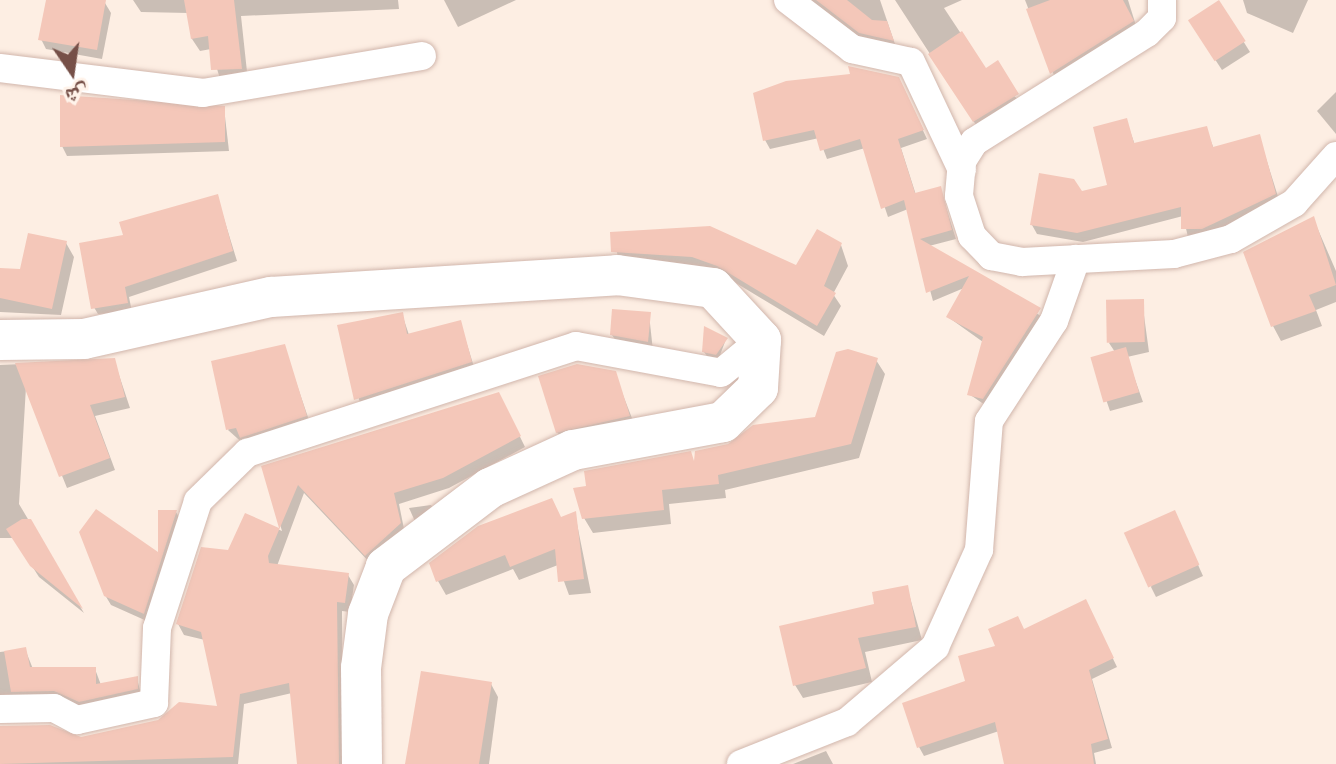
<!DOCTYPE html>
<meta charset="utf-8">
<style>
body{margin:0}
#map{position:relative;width:1336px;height:764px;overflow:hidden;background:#fdeee3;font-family:Inter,"Noto Naskh Arabic",sans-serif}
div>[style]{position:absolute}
.shadow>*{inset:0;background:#0003}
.building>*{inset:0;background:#f4c7b9;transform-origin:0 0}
.roads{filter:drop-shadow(0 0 2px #d1b6ac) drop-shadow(0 0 2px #d1b6ac)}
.minor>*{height:28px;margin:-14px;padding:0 14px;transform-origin:14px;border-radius:14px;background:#fff}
.secondary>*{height:40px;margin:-20px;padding:0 20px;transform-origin:20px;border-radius:20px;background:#fff}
span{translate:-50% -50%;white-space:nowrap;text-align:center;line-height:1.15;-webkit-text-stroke:8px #fff3ea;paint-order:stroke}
.north{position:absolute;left:32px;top:32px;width:80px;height:80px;-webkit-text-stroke:6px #fff3ea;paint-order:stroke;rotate:167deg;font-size:22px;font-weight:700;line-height:32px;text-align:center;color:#765048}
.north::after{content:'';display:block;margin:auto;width:28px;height:36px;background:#765048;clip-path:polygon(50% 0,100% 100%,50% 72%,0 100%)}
</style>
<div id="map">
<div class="shadow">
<i style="clip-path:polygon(48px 0,105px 3px,111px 13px,102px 59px,46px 49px,41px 39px)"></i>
<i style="clip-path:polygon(133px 0,398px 0,399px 9px,241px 16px,248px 81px,221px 82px,211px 49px,200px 51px,192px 39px,188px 13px,141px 12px)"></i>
<i style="clip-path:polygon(444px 0,516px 0,458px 27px)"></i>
<i style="clip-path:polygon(811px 0,880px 0,897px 50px,867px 43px)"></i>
<i style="clip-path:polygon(895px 0,962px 0,944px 8px,985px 70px,1023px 104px,980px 131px)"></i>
<i style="clip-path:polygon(1025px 0,1128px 0,1138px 32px,1057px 83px)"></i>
<i style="clip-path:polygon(1243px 0,1308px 0,1293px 33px,1247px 13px)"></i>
<i style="clip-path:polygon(1218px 1px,1250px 52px,1222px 70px,1195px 29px)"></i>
<i style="clip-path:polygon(903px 88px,927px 139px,901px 148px,916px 195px,940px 188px,956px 239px,929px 246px,1044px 318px,988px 407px,969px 394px,983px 342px,948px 317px,964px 288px,933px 301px,908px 209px,888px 217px,865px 148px,827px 159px,819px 138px,770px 149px,765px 140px)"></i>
<i style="clip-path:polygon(1336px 92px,1336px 134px,1317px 111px)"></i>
<i style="clip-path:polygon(224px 108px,229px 151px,67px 156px,62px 146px)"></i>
<i style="clip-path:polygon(1126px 120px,1135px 145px,1206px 129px,1214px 149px,1259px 136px,1280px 203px,1208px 237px,1188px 237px,1183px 216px,1083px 242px,1037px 234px,1032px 225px,1081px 194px,1110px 186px)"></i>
<i style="clip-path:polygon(217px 196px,237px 261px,129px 297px,132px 312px,98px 314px,92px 304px,125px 237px)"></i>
<i style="clip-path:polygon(1313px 218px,1336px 271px,1336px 302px,1316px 310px,1322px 326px,1281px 341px,1273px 326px)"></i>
<i style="clip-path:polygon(612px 234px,797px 268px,841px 245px,848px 266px,833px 294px,841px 306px,824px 336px,726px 277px,620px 264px)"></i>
<i style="clip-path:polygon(66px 243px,74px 257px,61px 315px,0 312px,0 270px,22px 271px)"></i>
<i style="clip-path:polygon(1142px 301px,1149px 352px,1127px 357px,1143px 402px,1110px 411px,1092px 359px,1115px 352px,1109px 343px)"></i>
<i style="clip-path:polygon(402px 314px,409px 335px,460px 322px,475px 370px,361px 407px,340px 326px)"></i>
<i style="clip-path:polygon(649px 314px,653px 351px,618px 344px,612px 335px)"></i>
<i style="clip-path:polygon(726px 339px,719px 358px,707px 356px,704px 352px)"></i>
<i style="clip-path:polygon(284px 347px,311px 426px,247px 447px,228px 430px)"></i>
<i style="clip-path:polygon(114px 360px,130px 408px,95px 416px,115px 470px,67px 488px,26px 387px,19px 504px,84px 613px,39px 577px,14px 538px,0 538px,0 365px)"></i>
<i style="clip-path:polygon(876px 360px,885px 374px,859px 458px,725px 490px,726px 498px,669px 504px,671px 524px,593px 533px,584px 518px,729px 446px,817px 419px)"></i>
<i style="clip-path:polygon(614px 372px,637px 431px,566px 446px,557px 432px)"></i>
<i style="clip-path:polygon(504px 404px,525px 447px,449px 488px,399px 504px,405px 534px,372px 565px,304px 493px,277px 566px,348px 575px,354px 585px,350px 612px,342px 611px,343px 764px,299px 764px,292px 693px,244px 704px,238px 764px,0 764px,0 726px,50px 727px,81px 739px,220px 709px,205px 640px,184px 635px,178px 624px,230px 553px,246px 515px,282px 531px,263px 468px)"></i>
<i style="clip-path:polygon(431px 505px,436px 514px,418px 528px,409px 508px)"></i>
<i style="clip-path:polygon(176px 512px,181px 521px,149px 622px,111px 605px,105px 595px,160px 556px)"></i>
<i style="clip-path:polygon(575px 514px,591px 593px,569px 595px,558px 565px,519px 580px,513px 569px,446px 595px,438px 581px,431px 564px)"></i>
<i style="clip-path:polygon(1179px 522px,1203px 576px,1156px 597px,1151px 587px)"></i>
<i style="clip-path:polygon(907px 587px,922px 640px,865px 652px,872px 682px,803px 698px,795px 685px,877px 605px)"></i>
<i style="clip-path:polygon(1090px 611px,1117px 667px,1092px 679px,1112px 748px,1094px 753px,1096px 764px,1009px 764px,999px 731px,924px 756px,919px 747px,998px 648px,1024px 631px)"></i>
<i style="clip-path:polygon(25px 649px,33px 669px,95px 669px,101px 685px,137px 678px,142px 699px,86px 712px,0 704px,0 652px)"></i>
<i style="clip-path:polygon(491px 684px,498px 697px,489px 764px,405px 764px)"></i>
<i style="clip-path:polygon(826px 751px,833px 764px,793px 764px)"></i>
</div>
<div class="building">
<i style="clip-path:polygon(46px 0,106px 0,97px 50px,38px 40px)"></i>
<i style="clip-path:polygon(184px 0,234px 0,242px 69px,211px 70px,208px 36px,191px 39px)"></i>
<i style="clip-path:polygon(816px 0,847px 0,872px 20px,887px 21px,894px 41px,859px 33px)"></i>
<i style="clip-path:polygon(1050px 0,1123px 0,1134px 21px,1050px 74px,1026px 9px)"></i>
<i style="left:1219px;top:0;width:49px;height:37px;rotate:57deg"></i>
<i style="clip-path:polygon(962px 31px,986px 68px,998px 60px,1019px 94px,973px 122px,928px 54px)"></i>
<i style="clip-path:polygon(848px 66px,899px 77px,924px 130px,898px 139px,915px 193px,941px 186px,952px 230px,920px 239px,1041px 308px,983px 399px,967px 395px,983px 337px,946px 317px,969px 276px,926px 293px,904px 200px,881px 209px,860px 139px,820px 151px,814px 130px,763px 141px,753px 93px,786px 81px,850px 74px)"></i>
<i style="clip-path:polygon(60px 95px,225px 106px,225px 142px,60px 147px)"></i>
<i style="clip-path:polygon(1127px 118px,1134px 143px,1207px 126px,1213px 147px,1260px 134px,1276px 194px,1202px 229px,1181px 229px,1181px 207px,1077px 233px,1030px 225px,1039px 173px,1074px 179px,1082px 191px,1107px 185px,1093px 127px)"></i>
<i style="clip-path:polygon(218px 194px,233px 251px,125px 287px,128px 303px,91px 309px,79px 243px,123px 235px,119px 222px)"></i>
<i style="clip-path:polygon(1314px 216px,1336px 285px,1309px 295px,1316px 311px,1271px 327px,1243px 252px)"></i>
<i style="clip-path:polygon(710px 226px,796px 265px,817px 229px,842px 243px,824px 286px,836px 293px,817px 326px,717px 266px,692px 257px,611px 252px,610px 232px)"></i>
<i style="clip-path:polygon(28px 233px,67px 241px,52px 309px,0 298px,0 268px,20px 269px)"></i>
<i style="left:1144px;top:299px;width:43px;height:38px;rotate:89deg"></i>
<i style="clip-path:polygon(612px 309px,651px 312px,648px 342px,610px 335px)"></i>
<i style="clip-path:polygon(403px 312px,407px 334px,461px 320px,472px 362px,354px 400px,337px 325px)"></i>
<i style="clip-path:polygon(704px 326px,728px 338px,716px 355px,702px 352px)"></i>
<i style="clip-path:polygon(285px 344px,307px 416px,240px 438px,236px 428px,226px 430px,211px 361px)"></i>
<i style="left:1126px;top:347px;width:47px;height:37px;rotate:74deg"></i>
<i style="clip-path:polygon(848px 349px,878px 358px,851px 444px,718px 475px,719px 484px,662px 490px,664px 510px,582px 519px,573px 488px,586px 486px,584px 471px,691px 451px,694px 461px,695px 451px,728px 444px,753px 425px,815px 417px,836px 352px)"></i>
<i style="clip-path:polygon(115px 358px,125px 397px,90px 405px,110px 458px,59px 477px,15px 363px)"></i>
<i style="clip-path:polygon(577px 364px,616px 371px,630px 416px,556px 433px,538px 376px)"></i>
<i style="clip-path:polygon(499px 392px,521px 436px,443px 478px,394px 493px,401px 523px,365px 556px,298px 485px,268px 556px,269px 563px,349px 573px,345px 603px,337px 602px,339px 764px,297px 764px,289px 683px,240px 694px,233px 757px,0 764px,0 726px,50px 725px,81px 737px,158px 720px,179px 702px,217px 706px,201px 632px,176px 624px,201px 547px,228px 550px,245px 513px,279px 528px,261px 466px)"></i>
<i style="clip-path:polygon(552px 498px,561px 517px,576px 511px,584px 579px,558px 582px,555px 549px,510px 567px,505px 555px,436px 582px,429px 563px,478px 526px)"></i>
<i style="clip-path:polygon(96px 509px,158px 552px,158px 510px,177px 510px,144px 614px,104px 596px,79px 532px)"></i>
<i style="left:1175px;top:510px;width:60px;height:56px;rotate:66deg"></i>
<i style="clip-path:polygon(22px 519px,31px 519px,83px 609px,30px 566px,6px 529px)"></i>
<i style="clip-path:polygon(908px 585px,916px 627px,858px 638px,866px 668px,793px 686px,779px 626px,874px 604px,872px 592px)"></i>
<i style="clip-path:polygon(1086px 599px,1114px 658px,1089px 670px,1108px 739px,1091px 744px,1094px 764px,1004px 764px,995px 722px,917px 748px,902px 703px,965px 681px,958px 656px,995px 646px,988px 629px,1018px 616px,1024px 629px)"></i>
<i style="clip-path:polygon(26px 647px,30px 667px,96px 667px,96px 684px,138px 676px,138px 689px,79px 702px,54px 691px,11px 692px,4px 651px)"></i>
<i style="clip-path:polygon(421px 671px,492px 682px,479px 764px,405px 764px)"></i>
</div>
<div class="roads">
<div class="minor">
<i style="left:788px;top:0;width:81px;rotate:37.4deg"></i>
<i style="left:852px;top:49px;width:60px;rotate:12.4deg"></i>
<i style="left:911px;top:62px;width:119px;rotate:64.7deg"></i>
<i style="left:1162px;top:0;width:18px;rotate:90deg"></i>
<i style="left:1162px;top:18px;width:21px;rotate:135deg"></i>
<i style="left:1147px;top:33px;width:204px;rotate:147.8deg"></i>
<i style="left:974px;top:142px;width:22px;rotate:122deg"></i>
<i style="left:962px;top:161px;width:35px;rotate:95deg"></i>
<i style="left:959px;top:196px;width:42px;rotate:72deg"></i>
<i style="left:972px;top:236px;width:28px;rotate:46deg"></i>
<i style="left:991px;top:256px;width:32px;rotate:11deg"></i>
<i style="left:1022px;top:262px;width:152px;rotate:-3deg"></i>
<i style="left:1174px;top:254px;width:59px;rotate:-14.7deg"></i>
<i style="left:1231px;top:239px;width:73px;rotate:-29.7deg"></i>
<i style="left:1294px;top:203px;width:63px;rotate:-48.2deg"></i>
<i style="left:0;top:68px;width:205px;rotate:7deg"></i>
<i style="left:203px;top:93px;width:222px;rotate:-9.6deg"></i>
<i style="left:0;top:709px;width:54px;rotate:-1.1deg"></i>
<i style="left:54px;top:708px;width:26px;rotate:28deg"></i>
<i style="left:77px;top:720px;width:79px;rotate:-12.4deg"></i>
<i style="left:154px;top:703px;width:75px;rotate:-87.7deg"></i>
<i style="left:157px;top:628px;width:133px;rotate:-72.1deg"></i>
<i style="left:198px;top:501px;width:69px;rotate:-44.4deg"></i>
<i style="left:247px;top:453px;width:346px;rotate:-18deg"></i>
<i style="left:576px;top:346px;width:147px;rotate:10.5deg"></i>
<i style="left:721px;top:373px;width:52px;rotate:-39.5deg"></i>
<i style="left:741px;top:764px;width:114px;rotate:-21.6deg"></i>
<i style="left:847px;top:722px;width:116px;rotate:-40.4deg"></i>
<i style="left:935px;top:647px;width:107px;rotate:-65.6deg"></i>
<i style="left:979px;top:550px;width:129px;rotate:-85.6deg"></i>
<i style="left:989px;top:421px;width:119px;rotate:-57deg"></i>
<i style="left:1054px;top:321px;width:66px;rotate:-70.5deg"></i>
</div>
<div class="secondary">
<i style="left:0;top:340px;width:84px;rotate:-0.7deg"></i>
<i style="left:84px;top:339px;width:192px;rotate:-12.7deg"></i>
<i style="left:271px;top:297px;width:347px;rotate:-3.6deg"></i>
<i style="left:617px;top:275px;width:97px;rotate:7.7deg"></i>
<i style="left:713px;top:288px;width:71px;rotate:47.3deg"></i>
<i style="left:761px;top:340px;width:48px;rotate:93.6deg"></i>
<i style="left:758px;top:388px;width:49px;rotate:135.8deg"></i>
<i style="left:723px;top:422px;width:153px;rotate:169.4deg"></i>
<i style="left:573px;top:450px;width:91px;rotate:155.4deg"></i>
<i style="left:490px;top:488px;width:131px;rotate:142.8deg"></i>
<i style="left:386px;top:567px;width:50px;rotate:111deg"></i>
<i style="left:368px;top:614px;width:54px;rotate:97.4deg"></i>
<i style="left:361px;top:668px;width:96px;rotate:89.4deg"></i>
</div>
</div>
<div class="north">ش</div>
</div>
